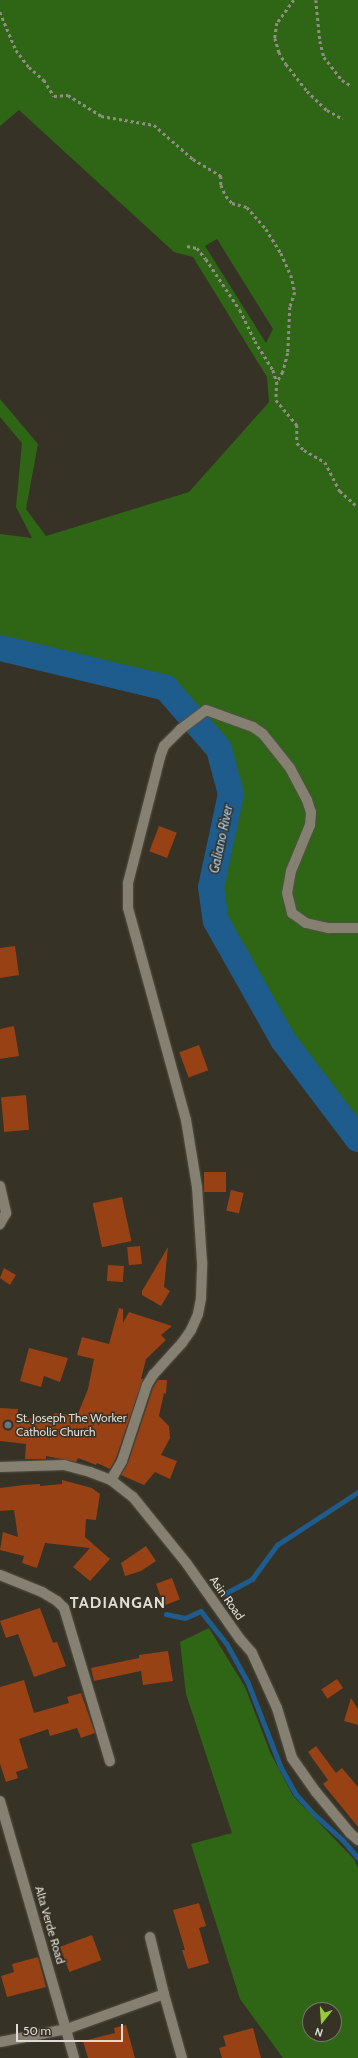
<!DOCTYPE html>
<style>
body{margin:0}
#map{position:relative;width:358px;height:2058px;overflow:hidden;background:#363225;font-family:Cabin,sans-serif}
div>[style]{position:absolute}
.green>*{inset:0;background:#2e6615}
.stream>*{height:4.5px;margin:-2.25px;padding:0 2.25px;transform-origin:2.25px;border-radius:2.25px;background:#1e5c8e}
.river>*{height:26px;margin:-13px;padding:0 13px;transform-origin:13px;border-radius:13px;background:#1e5c8e}
.building>*{inset:0;background:#984115;transform-origin:0 0}
.path>*{height:2.5px;margin-top:-1.25px;transform-origin:0;background:repeating-linear-gradient(90deg,#908d83 0 3px,transparent 0 6px)}
.roads{filter:drop-shadow(0 0 1px #545045) drop-shadow(0 0 1px #545045)}
.minor>*{height:10px;margin:-5px;padding:0 5px;transform-origin:5px;border-radius:5px;background:#858072}
.secondary>*{height:10px;margin:-5px;padding:0 5px;transform-origin:5px;border-radius:5px;background:#858072}
.dots>*{width:11px;height:11px;translate:-50% -50%;box-sizing:border-box;border:2px solid #363225;border-radius:50%}
span{translate:-50% -50%;white-space:nowrap;text-align:center;line-height:1.15;-webkit-text-stroke:3px #363225;paint-order:stroke}
.poi-label{font-size:12px;color:#dfdcd4}
.left{translate:0 -50%;text-align:left}
.street-label{font-size:12px;color:#dfdcd4}
.water-label{font-size:13px;color:#a9cef1;font-style:italic}
.district-label{font-size:16px;color:#dfdcd4;font-weight:700;letter-spacing:1px}
.north{position:absolute;left:302px;top:2002px;width:40px;height:40px;box-sizing:border-box;background:#363225;border:1px solid #7a766b;border-radius:50%;rotate:197deg;font-size:11px;font-weight:700;line-height:16px;text-align:center;color:#dfdcd4}
.north::after{content:'';display:block;margin:auto;width:14px;height:18px;background:#97cb38;clip-path:polygon(50% 0,100% 100%,50% 72%,0 100%)}
.scale{position:absolute;left:16px;top:2024px;width:107px;height:18px;box-sizing:border-box;border:2px solid #dfdcd4;border-top:0;padding-left:5px;font-size:12px;line-height:14px;white-space:nowrap;color:#dfdcd4;-webkit-text-stroke:3px #363225;paint-order:stroke}
</style>
<div id="map">
<div class="green">
<i style="clip-path:polygon(evenodd,0 0,358px 0,358px 1139px,283px 1040px,216px 921px,211px 887px,231px 794px,219px 749px,166px 688px,0 648px,0 534px,32px 538px,16px 507px,22px 443px,0 417px,0 399px,38px 444px,26px 509px,46px 536px,189px 492px,269px 402px,267px 377px,193px 257px,174px 252px,19px 110px,0 126px,0 0,217px 239px,273px 329px,266px 343px,205px 246px,217px 239px)"></i>
<i style="clip-path:polygon(evenodd,209px 1628px,245px 1687px,270px 1752px,293px 1796px,354px 1859px,358px 1868px,358px 2058px,283px 2058px,240px 1999px,191px 1844px,232px 1833px,186px 1694px,180px 1642px,209px 1628px,310px 2010px,334px 2010px,334px 2034px,310px 2034px,310px 2010px)"></i>
</div>
<div class="stream">
<i style="left:224px;top:1594px;width:32px;rotate:-28deg"></i>
<i style="left:252px;top:1579px;width:42px;rotate:-53.7deg"></i>
<i style="left:277px;top:1545px;width:97px;rotate:-33.2deg"></i>
<i style="left:166px;top:1614px;width:19px;rotate:12deg"></i>
<i style="left:185px;top:1618px;width:17px;rotate:-24deg"></i>
<i style="left:201px;top:1611px;width:42px;rotate:51.8deg"></i>
<i style="left:227px;top:1644px;width:43px;rotate:61.1deg"></i>
<i style="left:248px;top:1682px;width:91px;rotate:68.8deg"></i>
<i style="left:281px;top:1767px;width:31px;rotate:61deg"></i>
<i style="left:296px;top:1794px;width:25px;rotate:48deg"></i>
<i style="left:313px;top:1813px;width:40px;rotate:42deg"></i>
<i style="left:343px;top:1840px;width:23px;rotate:50deg"></i>
</div>
<div class="river">
<i style="left:0;top:648px;width:171px;rotate:13.5deg"></i>
<i style="left:166px;top:688px;width:81px;rotate:49deg"></i>
<i style="left:219px;top:749px;width:47px;rotate:75.1deg"></i>
<i style="left:231px;top:794px;width:95px;rotate:102.1deg"></i>
<i style="left:211px;top:887px;width:34px;rotate:82deg"></i>
<i style="left:216px;top:921px;width:137px;rotate:60.6deg"></i>
<i style="left:283px;top:1040px;width:124px;rotate:52.9deg"></i>
</div>
<div class="building">
<i style="left:159px;top:826px;width:19px;height:27px;rotate:21deg"></i>
<i style="clip-path:polygon(15px 946px,19px 975px,0 978px,0 948px)"></i>
<i style="clip-path:polygon(14px 1026px,19px 1056px,0 1059px,0 1029px)"></i>
<i style="left:199px;top:1045px;width:27px;height:21px;rotate:70deg"></i>
<i style="left:26px;top:1095px;width:35px;height:25px;rotate:85deg"></i>
<i style="left:204px;top:1172px;width:22px;height:20px"></i>
<i style="left:231px;top:1190px;width:13px;height:21px;rotate:13deg"></i>
<i style="left:122px;top:1197px;width:45px;height:30px;rotate:78deg"></i>
<i style="left:140px;top:1246px;width:18px;height:13px;rotate:84deg"></i>
<i style="clip-path:polygon(168px 1247px,164px 1287px,170px 1291px,161px 1306px,142px 1295px,142px 1291px)"></i>
<i style="left:108px;top:1265px;width:16px;height:16px;rotate:4deg"></i>
<i style="clip-path:polygon(4px 1268px,16px 1275px,10px 1285px,0 1278px)"></i>
<i style="clip-path:polygon(119px 1308px,123px 1309px,123px 1323px,129px 1312px,172px 1326px,161px 1335px,166px 1340px,146px 1359px,141px 1379px,143px 1379px,116px 1458px,110px 1469px,97px 1463px,96px 1465px,78px 1458px,76px 1462px,46px 1456px,46px 1459px,25px 1459px,26px 1444px,0 1441px,0 1408px,18px 1409px,17px 1418px,53px 1420px,54px 1413px,77px 1416px,88px 1389px,94px 1359px,77px 1355px,82px 1337px,109px 1344px)"></i>
<i style="clip-path:polygon(29px 1348px,68px 1358px,60px 1382px,44px 1376px,41px 1387px,20px 1381px)"></i>
<i style="clip-path:polygon(158px 1380px,167px 1380px,166px 1394px,164px 1393px,159px 1416px,169px 1426px,170px 1438px,161px 1455px,177px 1461px,170px 1479px,155px 1472px,144px 1485px,121px 1475px,128px 1463px,153px 1388px)"></i>
<i style="clip-path:polygon(62px 1480px,92px 1488px,100px 1494px,96px 1520px,86px 1519px,85px 1537px,110px 1559px,90px 1581px,73px 1567px,90px 1548px,45px 1543px,37px 1568px,22px 1563px,24px 1556px,0 1550px,3px 1532px,18px 1537px,14px 1510px,0 1511px,0 1488px,23px 1485px,40px 1484px,40px 1486px,62px 1484px)"></i>
<i style="clip-path:polygon(146px 1546px,156px 1561px,141px 1571px,125px 1576px,121px 1563px)"></i>
<i style="left:172px;top:1578px;width:23px;height:17px;rotate:70deg"></i>
<i style="clip-path:polygon(40px 1608px,53px 1643px,57px 1642px,66px 1666px,34px 1677px,18px 1634px,6px 1638px,0 1621px)"></i>
<i style="clip-path:polygon(168px 1651px,173px 1681px,143px 1685px,141px 1671px,94px 1681px,91px 1668px,139px 1658px,139px 1655px)"></i>
<i style="left:337px;top:1679px;width:11px;height:19px;rotate:56deg"></i>
<i style="clip-path:polygon(24px 1680px,34px 1713px,69px 1703px,67px 1697px,81px 1693px,95px 1733px,81px 1738px,77px 1728px,50px 1736px,48px 1729px,19px 1739px,28px 1768px,16px 1772px,18px 1778px,6px 1782px,0 1764px,0 1687px)"></i>
<i style="clip-path:polygon(351px 1698px,358px 1709px,358px 1725px,344px 1721px)"></i>
<i style="clip-path:polygon(316px 1746px,336px 1773px,342px 1768px,358px 1787px,358px 1827px,323px 1784px,328px 1780px,308px 1752px)"></i>
<i style="clip-path:polygon(199px 1903px,206px 1926px,199px 1928px,209px 1963px,188px 1969px,182px 1950px,185px 1950px,173px 1910px)"></i>
<i style="left:92px;top:1935px;width:27px;height:34px;rotate:70deg"></i>
<i style="clip-path:polygon(38px 1957px,46px 1987px,7px 1997px,1px 1976px,14px 1972px,12px 1964px)"></i>
<i style="clip-path:polygon(126px 2025px,135px 2058px,88px 2058px,83px 2041px,115px 2033px,114px 2028px)"></i>
<i style="clip-path:polygon(253px 2028px,261px 2058px,222px 2058px,219px 2048px,226px 2046px,223px 2036px)"></i>
</div>
<div class="path">
<i style="left:294px;top:0;width:29px;rotate:126deg"></i>
<i style="left:277px;top:23px;width:15px;rotate:98deg"></i>
<i style="left:275px;top:38px;width:15px;rotate:74deg"></i>
<i style="left:279px;top:52px;width:14px;rotate:60deg"></i>
<i style="left:286px;top:64px;width:34px;rotate:52deg"></i>
<i style="left:307px;top:91px;width:28px;rotate:44deg"></i>
<i style="left:327px;top:110px;width:18px;rotate:29deg"></i>
<i style="left:316px;top:0;width:41px;rotate:84.4deg"></i>
<i style="left:320px;top:41px;width:16px;rotate:76deg"></i>
<i style="left:324px;top:57px;width:29px;rotate:52deg"></i>
<i style="left:342px;top:80px;width:9px;rotate:32deg"></i>
<i style="left:0;top:12px;width:41px;rotate:67.2deg"></i>
<i style="left:16px;top:50px;width:21px;rotate:53deg"></i>
<i style="left:29px;top:67px;width:20px;rotate:41deg"></i>
<i style="left:44px;top:80px;width:19px;rotate:58deg"></i>
<i style="left:54px;top:96px;width:14px;rotate:-4deg"></i>
<i style="left:68px;top:95px;width:39px;rotate:32deg"></i>
<i style="left:101px;top:116px;width:54px;rotate:9.6deg"></i>
<i style="left:154px;top:125px;width:52px;rotate:41.1deg"></i>
<i style="left:193px;top:159px;width:33px;rotate:31deg"></i>
<i style="left:221px;top:176px;width:9px;rotate:90deg"></i>
<i style="left:221px;top:185px;width:12px;rotate:66deg"></i>
<i style="left:226px;top:196px;width:9px;rotate:49deg"></i>
<i style="left:232px;top:203px;width:16px;rotate:15deg"></i>
<i style="left:247px;top:207px;width:29px;rotate:49deg"></i>
<i style="left:266px;top:229px;width:28px;rotate:58deg"></i>
<i style="left:281px;top:253px;width:24px;rotate:66deg"></i>
<i style="left:291px;top:275px;width:17px;rotate:77deg"></i>
<i style="left:295px;top:292px;width:16px;rotate:108deg"></i>
<i style="left:290px;top:307px;width:46px;rotate:92.5deg"></i>
<i style="left:288px;top:353px;width:20px;rotate:105deg"></i>
<i style="left:283px;top:372px;width:12px;rotate:121deg"></i>
<i style="left:187px;top:246px;width:10px;rotate:11deg"></i>
<i style="left:197px;top:248px;width:14px;rotate:51deg"></i>
<i style="left:206px;top:259px;width:61px;rotate:56.3deg"></i>
<i style="left:240px;top:310px;width:34px;rotate:64deg"></i>
<i style="left:255px;top:341px;width:34px;rotate:58deg"></i>
<i style="left:273px;top:370px;width:13px;rotate:72deg"></i>
<i style="left:277px;top:382px;width:18px;rotate:93deg"></i>
<i style="left:276px;top:400px;width:33px;rotate:50deg"></i>
<i style="left:297px;top:425px;width:18px;rotate:90deg"></i>
<i style="left:297px;top:443px;width:10px;rotate:45deg"></i>
<i style="left:304px;top:450px;width:24px;rotate:30deg"></i>
<i style="left:325px;top:462px;width:33px;rotate:63deg"></i>
<i style="left:340px;top:491px;width:24px;rotate:42deg"></i>
</div>
<div class="roads">
<div class="minor">
<i style="left:0;top:1186px;width:28px;rotate:77deg"></i>
<i style="left:6px;top:1213px;width:13px;rotate:119deg"></i>
<i style="left:111px;top:1480px;width:22px;rotate:-60deg"></i>
<i style="left:122px;top:1461px;width:80px;rotate:-71.8deg"></i>
<i style="left:147px;top:1385px;width:12px;rotate:-59deg"></i>
<i style="left:153px;top:1375px;width:43px;rotate:-47.8deg"></i>
<i style="left:182px;top:1343px;width:16px;rotate:-55deg"></i>
<i style="left:191px;top:1330px;width:17px;rotate:-66deg"></i>
<i style="left:198px;top:1314px;width:16px;rotate:-79deg"></i>
<i style="left:201px;top:1298px;width:36px;rotate:-88deg"></i>
<i style="left:202px;top:1262px;width:75px;rotate:-93.8deg"></i>
<i style="left:197px;top:1187px;width:68px;rotate:-99.3deg"></i>
<i style="left:186px;top:1120px;width:220px;rotate:-105.3deg"></i>
<i style="left:128px;top:908px;width:25px;rotate:-90deg"></i>
<i style="left:128px;top:883px;width:130px;rotate:-75.7deg"></i>
<i style="left:160px;top:757px;width:12px;rotate:-70deg"></i>
<i style="left:164px;top:746px;width:24px;rotate:-45deg"></i>
<i style="left:181px;top:729px;width:31px;rotate:-37deg"></i>
<i style="left:206px;top:710px;width:50px;rotate:19.9deg"></i>
<i style="left:253px;top:727px;width:12px;rotate:35deg"></i>
<i style="left:263px;top:734px;width:43px;rotate:51.5deg"></i>
<i style="left:290px;top:768px;width:36px;rotate:62deg"></i>
<i style="left:307px;top:800px;width:13px;rotate:72deg"></i>
<i style="left:311px;top:812px;width:13px;rotate:94deg"></i>
<i style="left:310px;top:825px;width:50px;rotate:112.4deg"></i>
<i style="left:291px;top:871px;width:22px;rotate:100deg"></i>
<i style="left:287px;top:893px;width:21px;rotate:76deg"></i>
<i style="left:292px;top:913px;width:17px;rotate:36deg"></i>
<i style="left:306px;top:923px;width:23px;rotate:13deg"></i>
<i style="left:328px;top:928px;width:30px"></i>
<i style="left:0;top:1575px;width:45px;rotate:22deg"></i>
<i style="left:42px;top:1592px;width:17px;rotate:31deg"></i>
<i style="left:57px;top:1601px;width:10px;rotate:45deg"></i>
<i style="left:64px;top:1608px;width:160px;rotate:73.3deg"></i>
<i style="left:0;top:1801px;width:267px;rotate:73.9deg"></i>
<i style="left:150px;top:1937px;width:59px;rotate:76.2deg"></i>
<i style="left:164px;top:1994px;width:66px;rotate:74.3deg"></i>
<i style="left:0;top:2042px;width:68px;rotate:-11deg"></i>
<i style="left:67px;top:2029px;width:103px;rotate:-19.8deg"></i>
</div>
<div class="secondary">
<i style="left:0;top:1467px;width:64px;rotate:-1.8deg"></i>
<i style="left:64px;top:1465px;width:27px;rotate:15deg"></i>
<i style="left:90px;top:1472px;width:22px;rotate:21deg"></i>
<i style="left:111px;top:1480px;width:28px;rotate:38deg"></i>
<i style="left:133px;top:1497px;width:86px;rotate:51.1deg"></i>
<i style="left:187px;top:1564px;width:92px;rotate:54.8deg"></i>
<i style="left:240px;top:1639px;width:18px;rotate:49deg"></i>
<i style="left:252px;top:1653px;width:60px;rotate:65.6deg"></i>
<i style="left:277px;top:1708px;width:52px;rotate:73.3deg"></i>
<i style="left:292px;top:1758px;width:42px;rotate:54.8deg"></i>
<i style="left:316px;top:1792px;width:53px;rotate:50.3deg"></i>
<i style="left:350px;top:1833px;width:11px;rotate:41deg"></i>
</div>
</div>
<div class="dots">
<i style="left:8px;top:1425px;background:#6b7280"></i>
</div>
<div class="poi-label">
<span class="left" style="left:16px;top:1425px">St. Joseph The Worker<br>Catholic Church</span>
</div>
<div class="street-label">
<span style="left:227px;top:1598px;rotate:55deg">Asin Road</span>
<span style="left:50px;top:1925px;rotate:74deg">Alta Verde Road</span>
</div>
<div class="water-label">
<span style="left:221px;top:839px;rotate:-78deg">Galiano River</span>
</div>
<div class="district-label">
<span style="left:118px;top:1603px">TADIANGAN</span>
</div>
<div class="north">N</div>
<div class="scale">50 m</div>
</div>
